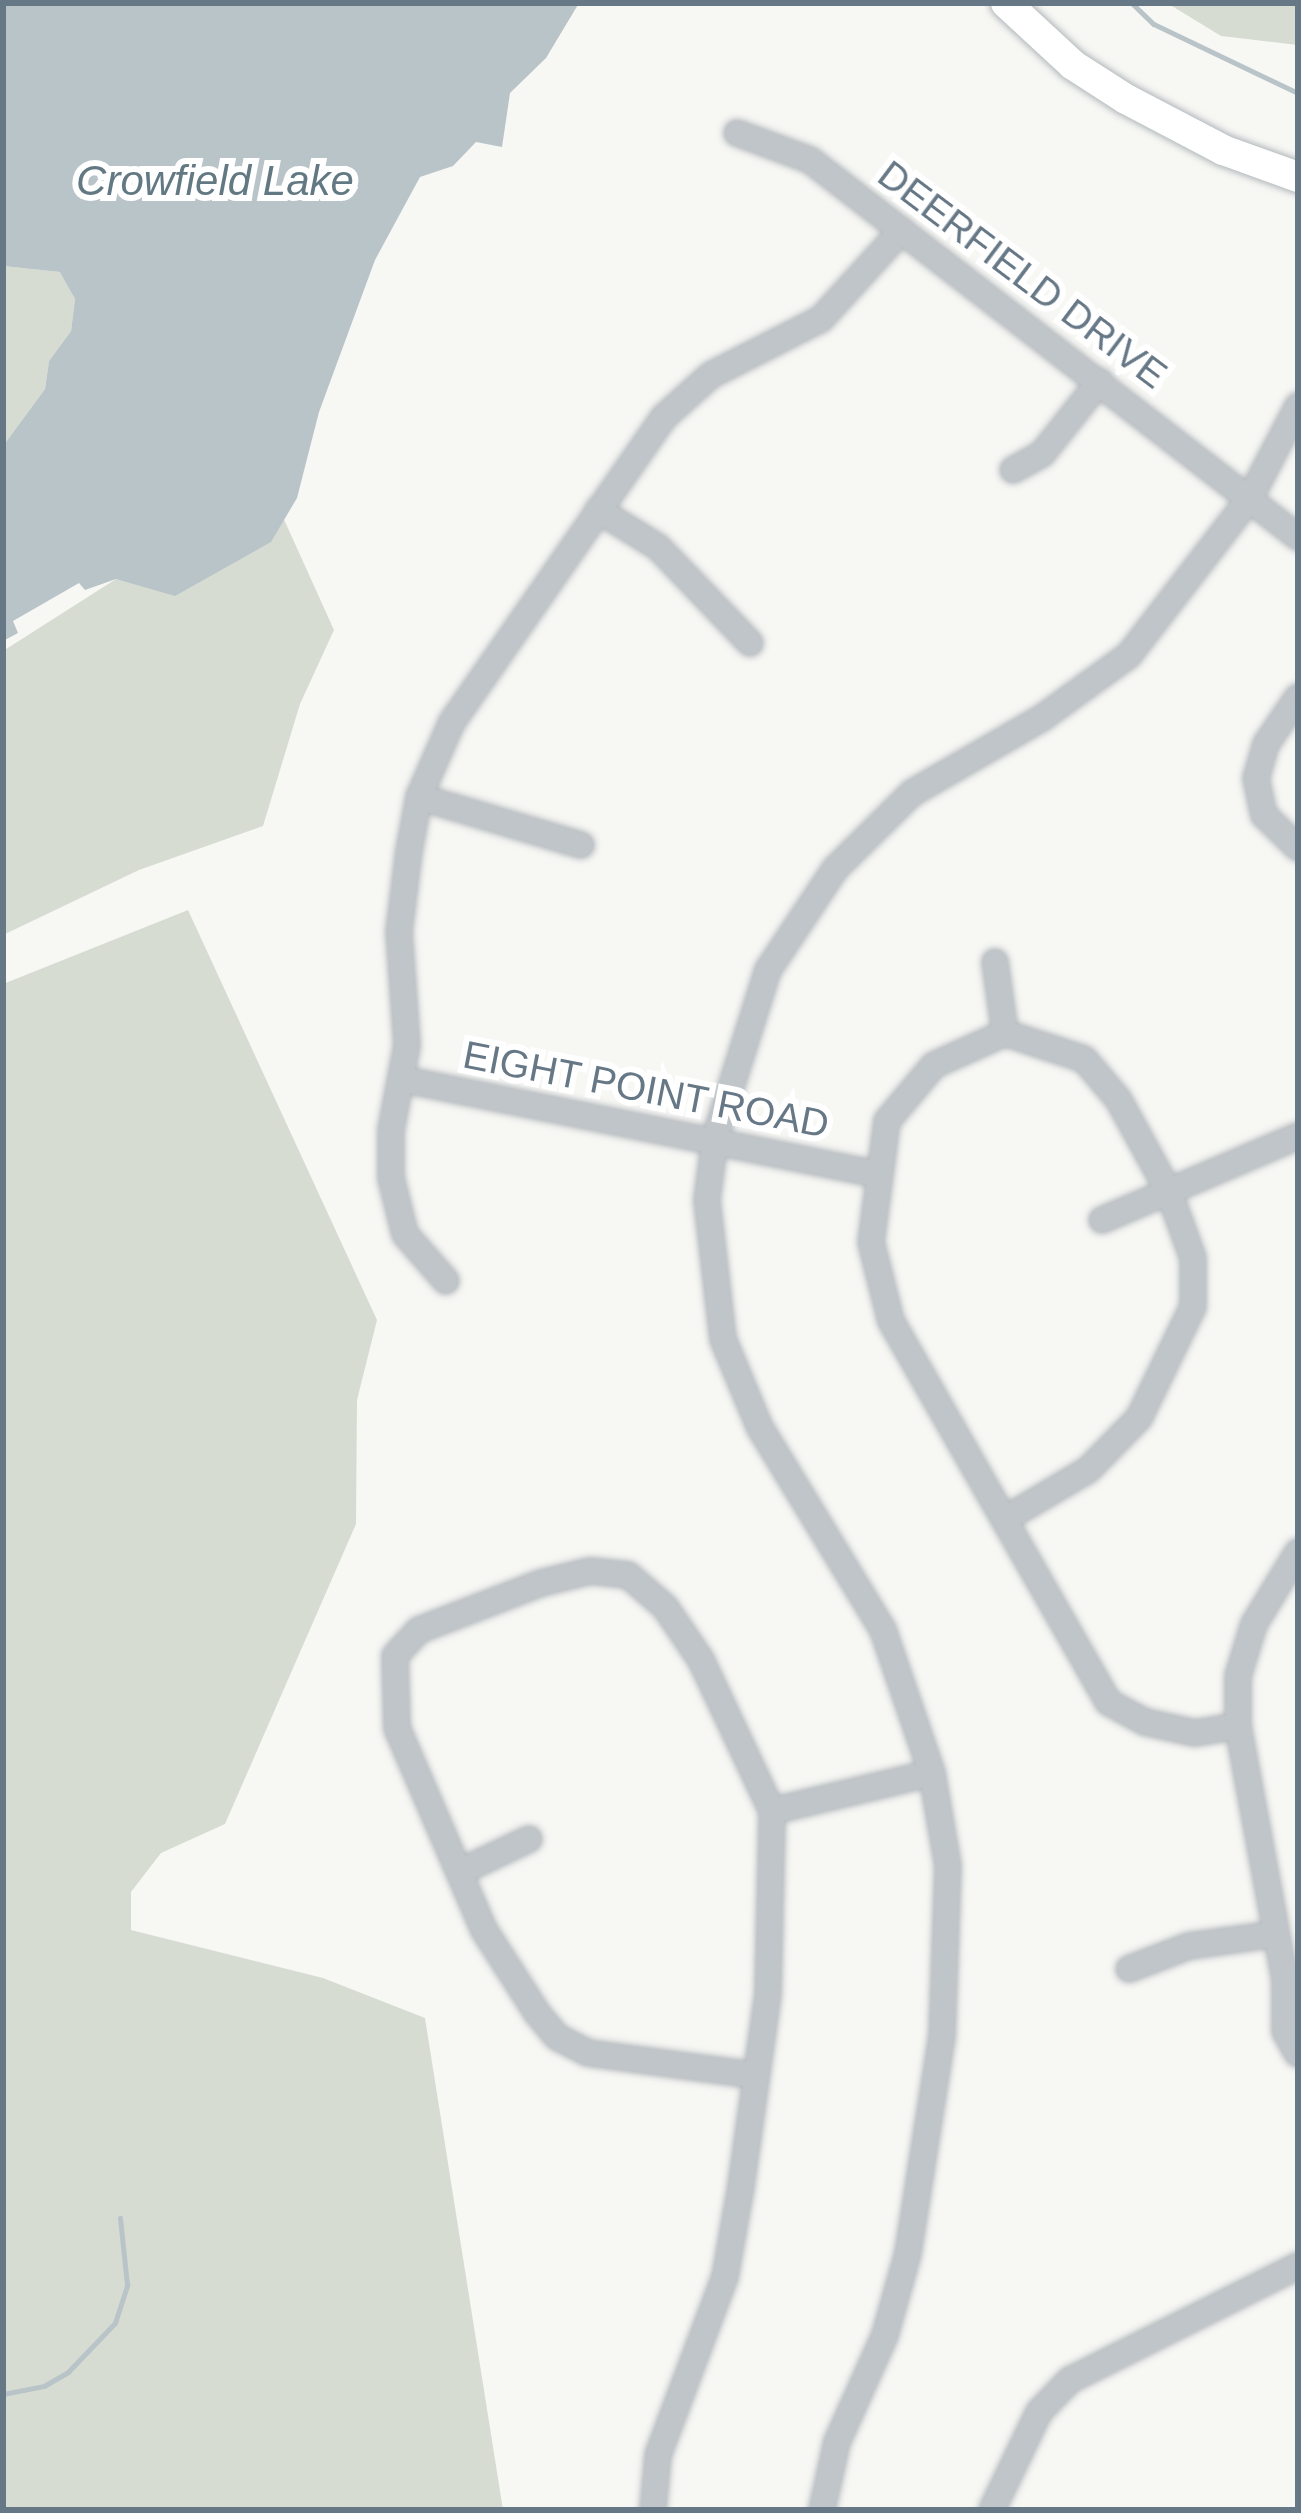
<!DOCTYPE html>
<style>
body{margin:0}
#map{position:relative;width:1301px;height:2513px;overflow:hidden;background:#f7f7f4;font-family:Helvetica,sans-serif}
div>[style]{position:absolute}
.green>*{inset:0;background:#d7dcd3}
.water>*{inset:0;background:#b9c4c9}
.stream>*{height:4.5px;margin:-2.25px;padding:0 2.25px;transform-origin:2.25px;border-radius:2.25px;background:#b9c4c9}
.roads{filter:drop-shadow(0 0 3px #b4b9bd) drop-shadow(0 0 3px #b4b9bd)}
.minor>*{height:24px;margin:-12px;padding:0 12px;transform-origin:12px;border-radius:12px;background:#c0c5c9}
.major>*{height:30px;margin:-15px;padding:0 15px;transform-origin:15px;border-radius:15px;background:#fff}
span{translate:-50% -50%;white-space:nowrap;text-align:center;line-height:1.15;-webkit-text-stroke:12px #fff;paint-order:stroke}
.street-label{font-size:39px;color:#667786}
.water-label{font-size:42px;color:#627882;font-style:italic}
.frame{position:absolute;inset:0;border:6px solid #667786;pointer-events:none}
</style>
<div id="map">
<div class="green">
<i style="clip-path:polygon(1167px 3px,1298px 3px,1298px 45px,1221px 36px)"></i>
<i style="clip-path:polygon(3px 266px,61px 272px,75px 299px,71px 331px,49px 361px,45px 389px,3px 446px)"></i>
<i style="clip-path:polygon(282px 515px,334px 630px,300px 704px,263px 826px,139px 870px,3px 935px,3px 651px,116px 579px)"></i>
<i style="clip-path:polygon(188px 910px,377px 1320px,357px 1400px,356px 1524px,225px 1824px,161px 1853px,131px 1892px,131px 1930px,323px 1978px,425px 2018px,503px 2510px,3px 2510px,3px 984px)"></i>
</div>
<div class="water">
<i style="clip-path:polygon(3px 3px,579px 3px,546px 58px,510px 93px,502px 147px,476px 142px,453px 166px,420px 177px,375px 260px,319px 412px,297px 498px,271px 542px,175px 596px,116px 579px,85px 590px,79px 583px,13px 621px,18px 633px,3px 641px,3px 446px,45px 389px,49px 361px,71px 331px,75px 299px,60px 272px,3px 266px)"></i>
</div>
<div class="stream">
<i style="left:1132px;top:3px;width:30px;rotate:44deg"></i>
<i style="left:1154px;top:24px;width:160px;rotate:25.6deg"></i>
<i style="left:3px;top:2394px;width:42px;rotate:-11deg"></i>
<i style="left:44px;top:2386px;width:28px;rotate:-30deg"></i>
<i style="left:68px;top:2372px;width:68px;rotate:-46.2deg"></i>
<i style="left:115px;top:2323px;width:40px;rotate:-72deg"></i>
<i style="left:127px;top:2285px;width:67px;rotate:-96deg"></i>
</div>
<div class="roads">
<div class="minor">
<i style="left:737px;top:133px;width:78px;rotate:20.3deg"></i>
<i style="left:810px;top:160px;width:617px;rotate:37.69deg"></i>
<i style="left:1013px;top:470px;width:33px;rotate:-29deg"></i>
<i style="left:1042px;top:454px;width:93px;rotate:-51.5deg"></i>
<i style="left:598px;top:510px;width:70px;rotate:31.7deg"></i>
<i style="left:658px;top:547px;width:133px;rotate:46.2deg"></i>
<i style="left:1298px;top:697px;width:57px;rotate:124.2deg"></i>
<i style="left:1266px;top:744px;width:35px;rotate:106deg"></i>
<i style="left:1256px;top:778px;width:38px;rotate:78deg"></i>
<i style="left:1264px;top:815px;width:47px;rotate:44.1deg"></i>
<i style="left:419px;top:797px;width:169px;rotate:16.5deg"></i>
<i style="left:995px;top:962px;width:72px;rotate:82deg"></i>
<i style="left:401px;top:1079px;width:485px;rotate:11.3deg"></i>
<i style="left:1102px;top:1220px;width:213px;rotate:-23.2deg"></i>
<i style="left:446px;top:1281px;width:62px;rotate:-131.1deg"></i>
<i style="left:405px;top:1234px;width:58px;rotate:-104deg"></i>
<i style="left:391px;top:1178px;width:48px;rotate:-90deg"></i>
<i style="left:391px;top:1130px;width:86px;rotate:-79.3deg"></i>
<i style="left:407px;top:1045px;width:113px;rotate:-94deg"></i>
<i style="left:399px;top:932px;width:82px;rotate:-83deg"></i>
<i style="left:409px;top:851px;width:55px;rotate:-79.5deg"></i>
<i style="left:419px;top:797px;width:82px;rotate:-66.3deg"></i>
<i style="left:452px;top:722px;width:370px;rotate:-55.2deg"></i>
<i style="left:663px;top:418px;width:64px;rotate:-41.9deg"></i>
<i style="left:711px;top:375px;width:123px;rotate:-27deg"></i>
<i style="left:821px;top:319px;width:120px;rotate:-47.7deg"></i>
<i style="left:1005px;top:1519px;width:96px;rotate:-30.6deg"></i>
<i style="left:1088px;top:1470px;width:73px;rotate:-45.6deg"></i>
<i style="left:1139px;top:1418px;width:123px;rotate:-64.1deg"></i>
<i style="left:1193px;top:1307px;width:49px;rotate:-90deg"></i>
<i style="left:1193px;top:1258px;width:70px;rotate:-110deg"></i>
<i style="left:1169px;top:1192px;width:106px;rotate:-118.7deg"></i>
<i style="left:1118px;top:1099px;width:52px;rotate:-130.4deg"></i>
<i style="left:1084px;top:1059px;width:83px;rotate:-161.8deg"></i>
<i style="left:1005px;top:1033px;width:78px;rotate:155.7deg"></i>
<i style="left:934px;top:1065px;width:73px;rotate:130deg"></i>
<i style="left:887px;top:1121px;width:122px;rotate:97.5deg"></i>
<i style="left:871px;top:1242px;width:81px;rotate:75.8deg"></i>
<i style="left:891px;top:1321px;width:438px;rotate:60.3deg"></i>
<i style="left:1108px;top:1702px;width:42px;rotate:28.4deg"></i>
<i style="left:1145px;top:1722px;width:51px;rotate:12.4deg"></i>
<i style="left:1195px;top:1733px;width:44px;rotate:-9.2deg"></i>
<i style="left:1298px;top:1552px;width:84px;rotate:121.4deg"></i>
<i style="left:1254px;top:1624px;width:54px;rotate:107.1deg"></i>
<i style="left:1238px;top:1676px;width:50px;rotate:90deg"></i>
<i style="left:1238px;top:1726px;width:257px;rotate:79.5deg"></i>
<i style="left:1285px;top:1979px;width:52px;rotate:90deg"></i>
<i style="left:1285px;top:2031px;width:26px;rotate:61deg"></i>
<i style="left:772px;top:1811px;width:164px;rotate:-13.4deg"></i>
<i style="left:464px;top:1870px;width:72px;rotate:-25.5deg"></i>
<i style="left:1129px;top:1969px;width:64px;rotate:-21deg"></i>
<i style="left:1189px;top:1946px;width:87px;rotate:-7.9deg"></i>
<i style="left:653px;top:2510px;width:55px;rotate:-84.8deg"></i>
<i style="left:658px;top:2455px;width:190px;rotate:-69.4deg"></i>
<i style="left:725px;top:2277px;width:92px;rotate:-80deg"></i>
<i style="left:741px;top:2186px;width:195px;rotate:-82deg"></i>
<i style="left:768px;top:1993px;width:182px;rotate:-88.7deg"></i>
<i style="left:772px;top:1811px;width:167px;rotate:-115.2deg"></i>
<i style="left:701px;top:1660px;width:64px;rotate:-124.2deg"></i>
<i style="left:665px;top:1607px;width:49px;rotate:-139.1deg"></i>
<i style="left:628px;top:1575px;width:38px;rotate:-174deg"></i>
<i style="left:590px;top:1571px;width:50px;rotate:166.2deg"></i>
<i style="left:541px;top:1583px;width:131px;rotate:158.9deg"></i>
<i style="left:419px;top:1630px;width:35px;rotate:133deg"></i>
<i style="left:395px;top:1656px;width:72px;rotate:88.4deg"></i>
<i style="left:397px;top:1728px;width:220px;rotate:66.7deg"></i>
<i style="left:484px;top:1930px;width:98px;rotate:57.4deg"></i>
<i style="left:537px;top:2013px;width:31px;rotate:50deg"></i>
<i style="left:557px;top:2037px;width:35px;rotate:27deg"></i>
<i style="left:588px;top:2053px;width:165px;rotate:7.6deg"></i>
<i style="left:822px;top:2510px;width:70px;rotate:-77.6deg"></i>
<i style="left:837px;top:2442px;width:117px;rotate:-65.8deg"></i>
<i style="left:885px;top:2335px;width:85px;rotate:-74.3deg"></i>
<i style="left:908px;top:2253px;width:219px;rotate:-81.1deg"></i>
<i style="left:942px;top:2037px;width:171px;rotate:-88deg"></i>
<i style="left:948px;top:1866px;width:94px;rotate:-99.8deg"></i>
<i style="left:932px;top:1773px;width:151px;rotate:-108.9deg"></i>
<i style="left:883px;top:1630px;width:237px;rotate:-121.3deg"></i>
<i style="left:760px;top:1428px;width:96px;rotate:-112.6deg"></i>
<i style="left:723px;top:1339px;width:140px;rotate:-96.6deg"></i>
<i style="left:707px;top:1200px;width:63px;rotate:-82.6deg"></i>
<i style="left:715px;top:1138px;width:176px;rotate:-72.5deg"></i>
<i style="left:768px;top:970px;width:121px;rotate:-56.4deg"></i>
<i style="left:835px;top:869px;width:108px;rotate:-44.6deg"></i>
<i style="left:912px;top:793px;width:150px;rotate:-30deg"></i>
<i style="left:1042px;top:718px;width:107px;rotate:-35.9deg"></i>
<i style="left:1129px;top:655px;width:198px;rotate:-52.4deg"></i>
<i style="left:1250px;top:498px;width:104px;rotate:-62.4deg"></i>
<i style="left:992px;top:2510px;width:109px;rotate:-64.4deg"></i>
<i style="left:1039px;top:2412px;width:45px;rotate:-45.9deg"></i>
<i style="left:1070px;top:2380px;width:255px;rotate:-26.6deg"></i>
</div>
<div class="major">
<i style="left:1006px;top:3px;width:91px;rotate:42.8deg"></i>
<i style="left:1073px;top:65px;width:63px;rotate:32.7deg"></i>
<i style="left:1126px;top:99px;width:110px;rotate:27.7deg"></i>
<i style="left:1223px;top:150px;width:80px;rotate:19.8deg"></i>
</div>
</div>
<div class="street-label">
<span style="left:1022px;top:275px;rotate:37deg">DEERFIELD DRIVE</span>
<span style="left:646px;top:1090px;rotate:11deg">EIGHT POINT ROAD</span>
</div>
<div class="water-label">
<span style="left:215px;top:181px">Crowfield Lake</span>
</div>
<div class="frame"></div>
</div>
